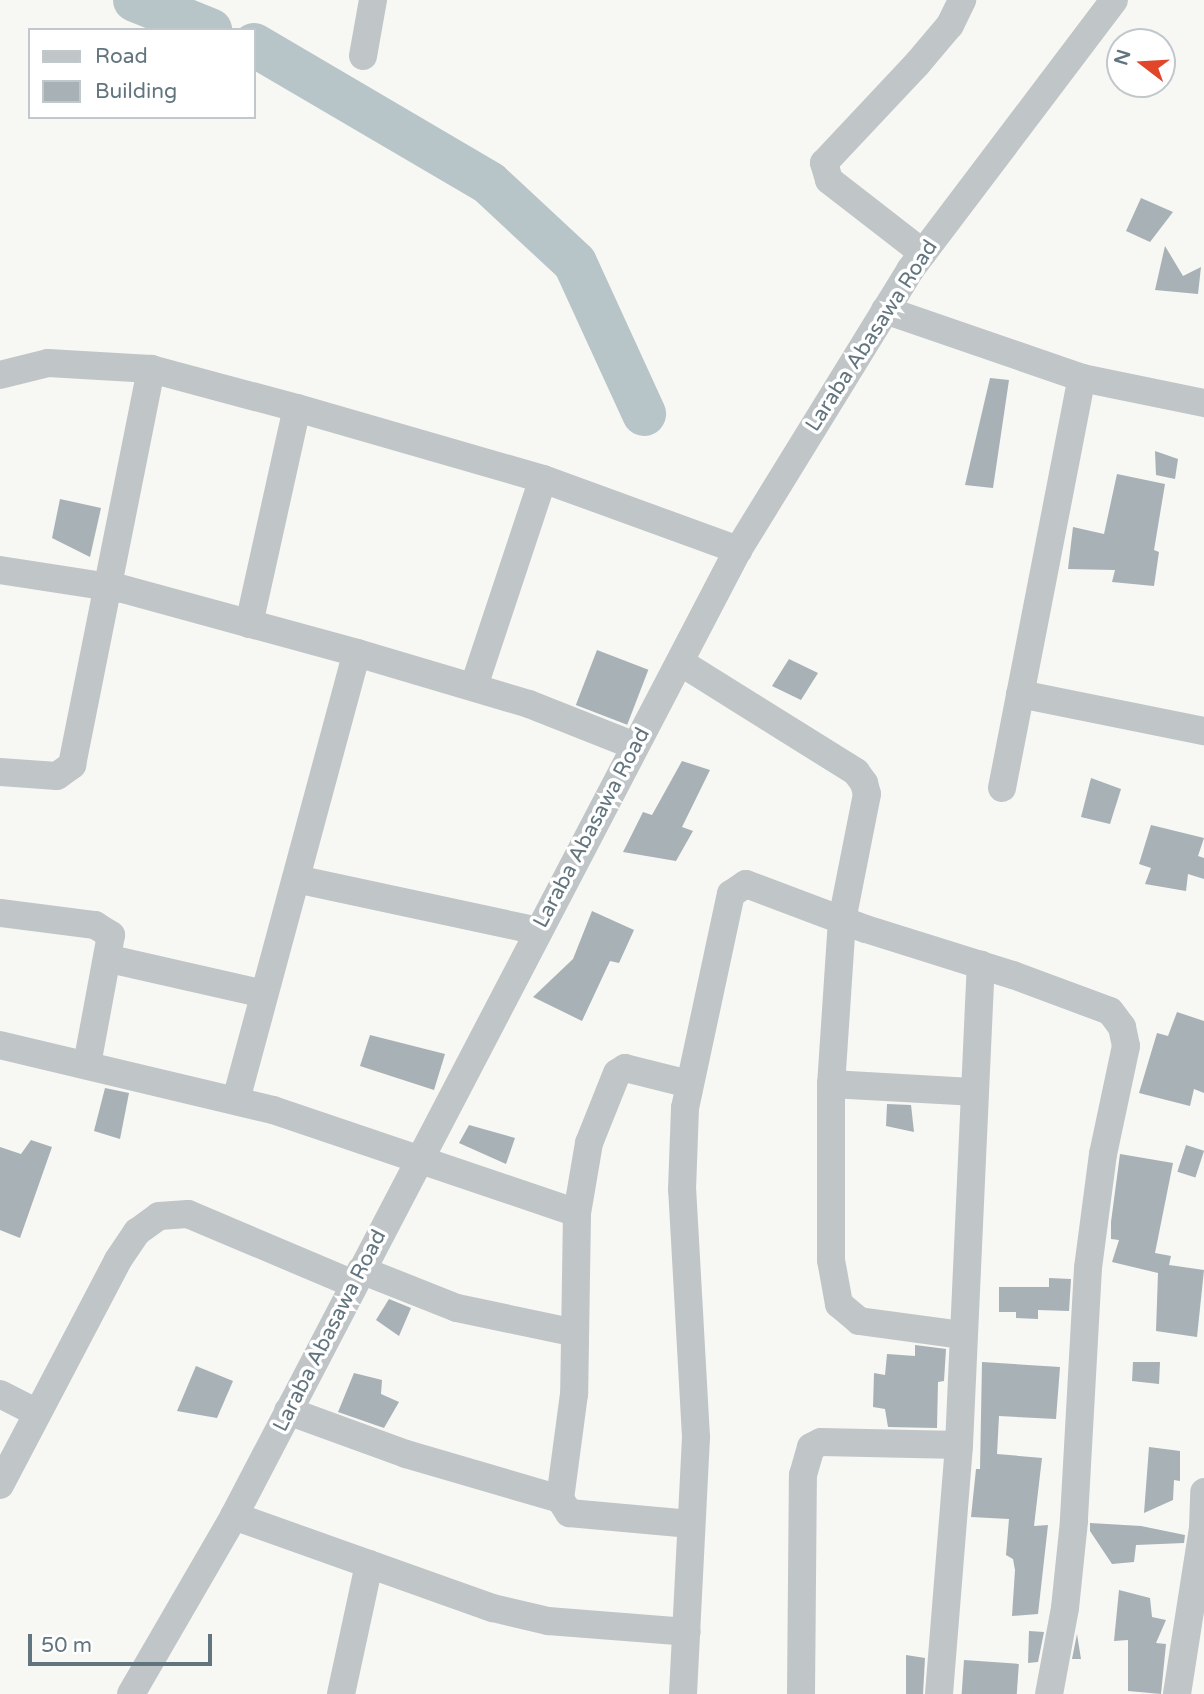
<!DOCTYPE html>
<style>
body{margin:0}
#map{position:relative;width:1204px;height:1694px;overflow:hidden;background:#f7f7f4;font-family:"Varela Round",sans-serif}
div>[style]{position:absolute}
.river>*{height:44px;margin:-22px;padding:0 22px;transform-origin:22px;border-radius:22px;background:#b7c5c8}
.building>*{inset:0;background:#a7b1b6;transform-origin:0 0}
.minor>*{height:28px;margin:-14px;padding:0 14px;transform-origin:14px;border-radius:14px;background:#c0c5c8}
span{translate:-50% -50%;white-space:nowrap;text-align:center;line-height:1.15;-webkit-text-stroke:7px #fff;paint-order:stroke}
.street-label{font-size:21px;color:#62757f}
.legend{position:absolute;left:28px;top:28px;width:228px;height:91px;box-sizing:border-box;background:#fff;border:2px solid #c0c8cc;margin:0;padding:9px 12px;list-style:none;font-size:21px;color:#62757f}
.legend li{display:flex;align-items:center;gap:14px;height:35px}
.legend b{width:35px;border:2px solid #c0c8cc}
.north{position:absolute;left:1106px;top:28px;width:70px;height:70px;box-sizing:border-box;background:#fff;border:2px solid #c0c8cc;border-radius:50%;rotate:287deg;font-size:19px;font-weight:700;line-height:28px;text-align:center;color:#62757f}
.north::after{content:'';display:block;margin:auto;width:24px;height:32px;background:#e1462a;clip-path:polygon(50% 0,100% 100%,50% 72%,0 100%)}
.scale{position:absolute;left:28px;top:1634px;width:184px;height:32px;box-sizing:border-box;border:4px solid #62757f;border-top:0;padding-left:9px;font-size:21px;line-height:24px;white-space:nowrap;color:#62757f;-webkit-text-stroke:5px #fff;paint-order:stroke}
</style>
<div id="map">
<div class="river">
<i style="left:135px;top:0;width:81px;rotate:21.8deg"></i>
<i style="left:254px;top:45px;width:273px;rotate:30.4deg"></i>
<i style="left:489px;top:183px;width:117px;rotate:42.9deg"></i>
<i style="left:575px;top:263px;width:166px;rotate:65.4deg"></i>
</div>
<div class="building">
<i style="clip-path:polygon(1141px 198px,1173px 212px,1150px 242px,1126px 231px)"></i>
<i style="clip-path:polygon(1165px 246px,1183px 276px,1201px 267px,1198px 294px,1155px 290px)"></i>
<i style="clip-path:polygon(990px 378px,1009px 380px,993px 488px,965px 485px)"></i>
<i style="clip-path:polygon(1155px 451px,1178px 459px,1175px 479px,1156px 475px)"></i>
<i style="clip-path:polygon(1117px 474px,1165px 484px,1154px 550px,1159px 552px,1154px 586px,1112px 582px,1115px 570px,1068px 569px,1073px 527px,1104px 534px)"></i>
<i style="clip-path:polygon(60px 499px,101px 508px,90px 557px,52px 538px)"></i>
<i style="left:597px;top:650px;width:55px;height:59px;rotate:21deg"></i>
<i style="clip-path:polygon(789px 659px,818px 673px,801px 700px,772px 686px)"></i>
<i style="clip-path:polygon(682px 761px,710px 770px,682px 827px,693px 831px,676px 861px,623px 852px,643px 812px,652px 815px)"></i>
<i style="clip-path:polygon(1091px 778px,1121px 789px,1110px 824px,1081px 817px)"></i>
<i style="clip-path:polygon(1151px 825px,1204px 838px,1198px 856px,1204px 858px,1204px 879px,1188px 874px,1186px 891px,1145px 884px,1151px 868px,1139px 864px)"></i>
<i style="clip-path:polygon(592px 911px,634px 930px,619px 963px,610px 961px,582px 1021px,533px 997px,573px 959px)"></i>
<i style="clip-path:polygon(1177px 1012px,1204px 1021px,1204px 1093px,1194px 1089px,1190px 1106px,1139px 1093px,1157px 1033px,1168px 1036px)"></i>
<i style="clip-path:polygon(370px 1035px,445px 1054px,434px 1090px,360px 1066px)"></i>
<i style="clip-path:polygon(105px 1088px,129px 1093px,120px 1139px,94px 1131px)"></i>
<i style="clip-path:polygon(887px 1104px,911px 1105px,914px 1132px,886px 1126px)"></i>
<i style="clip-path:polygon(469px 1125px,515px 1138px,506px 1164px,459px 1143px)"></i>
<i style="clip-path:polygon(31px 1140px,52px 1147px,20px 1238px,0 1230px,0 1147px,21px 1154px)"></i>
<i style="left:1186px;top:1145px;width:19px;height:28px;rotate:18deg"></i>
<i style="clip-path:polygon(1120px 1154px,1173px 1163px,1155px 1253px,1171px 1256px,1169px 1265px,1204px 1270px,1197px 1337px,1156px 1331px,1158px 1273px,1112px 1262px,1119px 1240px,1111px 1239px,1111px 1222px)"></i>
<i style="clip-path:polygon(1049px 1278px,1071px 1279px,1069px 1311px,1038px 1310px,1038px 1319px,1016px 1318px,1016px 1312px,999px 1312px,999px 1287px,1049px 1287px)"></i>
<i style="clip-path:polygon(389px 1299px,411px 1308px,399px 1336px,376px 1320px)"></i>
<i style="clip-path:polygon(915px 1345px,946px 1349px,944px 1381px,938px 1382px,937px 1428px,888px 1427px,885px 1409px,873px 1407px,874px 1373px,885px 1375px,887px 1354px,915px 1356px)"></i>
<i style="clip-path:polygon(982px 1362px,1060px 1367px,1056px 1419px,999px 1416px,997px 1454px,1042px 1458px,1034px 1526px,1048px 1525px,1038px 1614px,1012px 1616px,1015px 1570px,1013px 1559px,1006px 1555px,1009px 1519px,971px 1517px,976px 1469px,980px 1469px)"></i>
<i style="clip-path:polygon(1133px 1362px,1160px 1362px,1159px 1384px,1132px 1381px)"></i>
<i style="clip-path:polygon(196px 1366px,233px 1381px,217px 1418px,177px 1411px)"></i>
<i style="clip-path:polygon(354px 1373px,382px 1380px,381px 1394px,399px 1402px,384px 1428px,338px 1412px)"></i>
<i style="clip-path:polygon(1149px 1447px,1180px 1451px,1180px 1481px,1174px 1480px,1173px 1500px,1144px 1513px)"></i>
<i style="clip-path:polygon(1090px 1523px,1141px 1526px,1185px 1535px,1184px 1543px,1136px 1545px,1134px 1562px,1112px 1564px,1090px 1531px)"></i>
<i style="clip-path:polygon(1119px 1590px,1150px 1598px,1152px 1617px,1166px 1620px,1156px 1643px,1166px 1644px,1161px 1694px,1128px 1691px,1128px 1640px,1114px 1641px)"></i>
<i style="clip-path:polygon(1029px 1631px,1044px 1632px,1038px 1662px,1028px 1663px)"></i>
<i style="clip-path:polygon(1077px 1634px,1081px 1659px,1072px 1659px)"></i>
<i style="clip-path:polygon(906px 1655px,925px 1658px,923px 1694px,906px 1694px)"></i>
<i style="left:964px;top:1660px;width:55px;height:34px;rotate:4deg"></i>
</div>
<div class="minor">
<i style="left:363px;top:56px;width:57px;rotate:-79.9deg"></i>
<i style="left:923px;top:253px;width:119px;rotate:-142.2deg"></i>
<i style="left:829px;top:180px;width:18px;rotate:-106deg"></i>
<i style="left:824px;top:163px;width:136px;rotate:-46.8deg"></i>
<i style="left:917px;top:64px;width:51px;rotate:-49.8deg"></i>
<i style="left:950px;top:25px;width:28px;rotate:-64deg"></i>
<i style="left:885px;top:310px;width:208px;rotate:19deg"></i>
<i style="left:1082px;top:378px;width:125px;rotate:11.6deg"></i>
<i style="left:0;top:375px;width:49px;rotate:-14deg"></i>
<i style="left:48px;top:363px;width:103px;rotate:3.3deg"></i>
<i style="left:151px;top:369px;width:151px;rotate:15deg"></i>
<i style="left:0;top:570px;width:124px;rotate:8.8deg"></i>
<i style="left:123px;top:589px;width:243px;rotate:15.3deg"></i>
<i style="left:357px;top:653px;width:179px;rotate:16.5deg"></i>
<i style="left:529px;top:704px;width:114px;rotate:21.6deg"></i>
<i style="left:249px;top:624px;width:221px;rotate:-77.5deg"></i>
<i style="left:297px;top:408px;width:256px;rotate:16.1deg"></i>
<i style="left:543px;top:479px;width:208px;rotate:20deg"></i>
<i style="left:680px;top:662px;width:208px;rotate:32deg"></i>
<i style="left:856px;top:772px;width:14px;rotate:54deg"></i>
<i style="left:864px;top:783px;width:11px;rotate:75deg"></i>
<i style="left:867px;top:794px;width:128px;rotate:101.2deg"></i>
<i style="left:842px;top:920px;width:164px;rotate:93.8deg"></i>
<i style="left:831px;top:1084px;width:176px;rotate:90deg"></i>
<i style="left:831px;top:1260px;width:45px;rotate:79.7deg"></i>
<i style="left:839px;top:1304px;width:26px;rotate:40deg"></i>
<i style="left:859px;top:1321px;width:105px;rotate:7.7deg"></i>
<i style="left:474px;top:686px;width:218px;rotate:-71.6deg"></i>
<i style="left:1020px;top:694px;width:188px;rotate:11.4deg"></i>
<i style="left:0;top:772px;width:57px;rotate:4deg"></i>
<i style="left:57px;top:776px;width:19px;rotate:-36deg"></i>
<i style="left:72px;top:765px;width:404px;rotate:-78.7deg"></i>
<i style="left:1002px;top:788px;width:418px;rotate:-79deg"></i>
<i style="left:296px;top:879px;width:248px;rotate:12.1deg"></i>
<i style="left:0;top:913px;width:96px;rotate:7.2deg"></i>
<i style="left:95px;top:925px;width:19px;rotate:32deg"></i>
<i style="left:111px;top:935px;width:131px;rotate:100.5deg"></i>
<i style="left:110px;top:959px;width:158px;rotate:12.8deg"></i>
<i style="left:0;top:1045px;width:281px;rotate:13.4deg"></i>
<i style="left:273px;top:1110px;width:321px;rotate:18.7deg"></i>
<i style="left:689px;top:1084px;width:66px;rotate:-166deg"></i>
<i style="left:625px;top:1068px;width:9px;rotate:148deg"></i>
<i style="left:617px;top:1073px;width:75px;rotate:111.8deg"></i>
<i style="left:589px;top:1143px;width:71px;rotate:99.7deg"></i>
<i style="left:577px;top:1213px;width:181px;rotate:90.9deg"></i>
<i style="left:574px;top:1394px;width:106px;rotate:97.6deg"></i>
<i style="left:560px;top:1499px;width:17px;rotate:57deg"></i>
<i style="left:569px;top:1513px;width:122px;rotate:5.2deg"></i>
<i style="left:831px;top:1084px;width:141px;rotate:3.2deg"></i>
<i style="left:236px;top:1100px;width:463px;rotate:-74.9deg"></i>
<i style="left:361px;top:1270px;width:103px;rotate:21.6deg"></i>
<i style="left:457px;top:1308px;width:116px;rotate:11.9deg"></i>
<i style="left:0;top:1394px;width:39px;rotate:27deg"></i>
<i style="left:288px;top:1411px;width:126px;rotate:20deg"></i>
<i style="left:406px;top:1454px;width:160px;rotate:16.3deg"></i>
<i style="left:0;top:1485px;width:254px;rotate:-62.3deg"></i>
<i style="left:118px;top:1260px;width:34px;rotate:-56deg"></i>
<i style="left:137px;top:1232px;width:27px;rotate:-36deg"></i>
<i style="left:159px;top:1216px;width:29px;rotate:-4deg"></i>
<i style="left:188px;top:1214px;width:180px;rotate:22.9deg"></i>
<i style="left:234px;top:1516px;width:275px;rotate:19.6deg"></i>
<i style="left:493px;top:1608px;width:57px;rotate:13.3deg"></i>
<i style="left:548px;top:1621px;width:139px;rotate:4.5deg"></i>
<i style="left:131px;top:1694px;width:206px;rotate:-59.9deg"></i>
<i style="left:234px;top:1516px;width:1090px;rotate:-62.45deg"></i>
<i style="left:738px;top:550px;width:329px;rotate:-58.4deg"></i>
<i style="left:910px;top:270px;width:338px;rotate:-52.9deg"></i>
<i style="left:341px;top:1694px;width:133px;rotate:-77.8deg"></i>
<i style="left:683px;top:1694px;width:257px;rotate:-87.1deg"></i>
<i style="left:696px;top:1437px;width:247px;rotate:-93.2deg"></i>
<i style="left:682px;top:1190px;width:82px;rotate:-87.9deg"></i>
<i style="left:685px;top:1108px;width:219px;rotate:-77.9deg"></i>
<i style="left:731px;top:894px;width:18px;rotate:-34deg"></i>
<i style="left:746px;top:884px;width:128px;rotate:20.6deg"></i>
<i style="left:866px;top:929px;width:154px;rotate:17.4deg"></i>
<i style="left:1013px;top:975px;width:103px;rotate:20.4deg"></i>
<i style="left:1110px;top:1011px;width:20px;rotate:53deg"></i>
<i style="left:1122px;top:1027px;width:19px;rotate:78deg"></i>
<i style="left:1126px;top:1046px;width:110px;rotate:102deg"></i>
<i style="left:1103px;top:1154px;width:115px;rotate:97.5deg"></i>
<i style="left:1088px;top:1268px;width:253px;rotate:93.2deg"></i>
<i style="left:1074px;top:1521px;width:87px;rotate:95.9deg"></i>
<i style="left:1065px;top:1608px;width:87px;rotate:100.5deg"></i>
<i style="left:801px;top:1694px;width:219px;rotate:-89.5deg"></i>
<i style="left:803px;top:1475px;width:29px;rotate:-74deg"></i>
<i style="left:811px;top:1447px;width:11px;rotate:-27deg"></i>
<i style="left:821px;top:1442px;width:138px;rotate:1.2deg"></i>
<i style="left:939px;top:1694px;width:250px;rotate:-85.4deg"></i>
<i style="left:959px;top:1445px;width:481px;rotate:-87.4deg"></i>
<i style="left:1177px;top:1694px;width:168px;rotate:-81.1deg"></i>
<i style="left:1203px;top:1528px;width:36px;rotate:-88deg"></i>
</div>
<div class="street-label">
<span style="left:872px;top:336px;rotate:-57deg">Laraba Abasawa Road</span>
<span style="left:592px;top:828px;rotate:-62deg">Laraba Abasawa Road</span>
<span style="left:330px;top:1331px;rotate:-63deg">Laraba Abasawa Road</span>
</div>
<ul class="legend">
<li><b style="height:9px;background:#c0c5c8"></b>Road</li>
<li><b style="height:19px;background:#a7b1b6"></b>Building</li>
</ul>
<div class="north">N</div>
<div class="scale">50 m</div>
</div>
